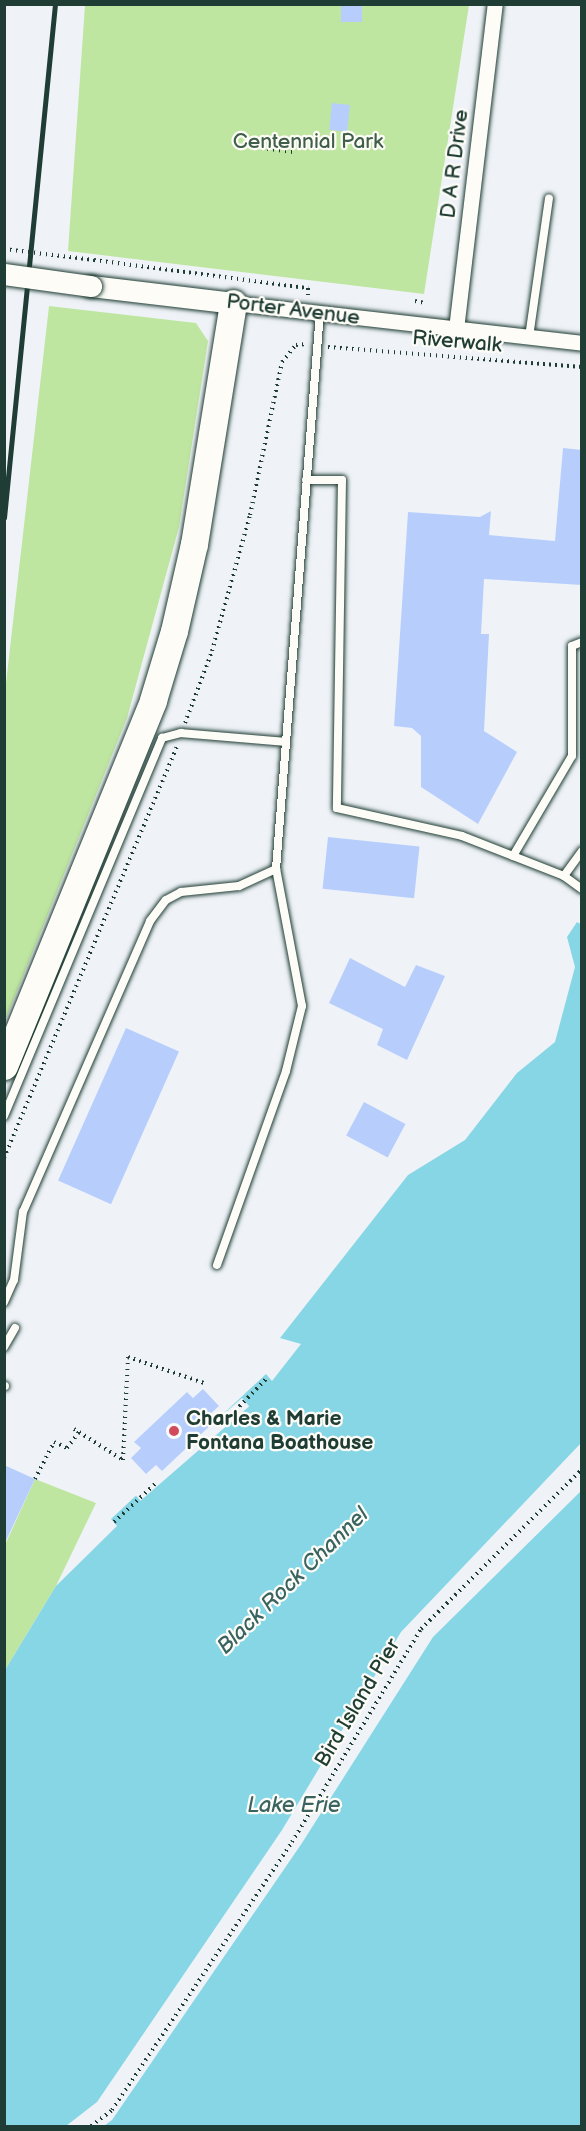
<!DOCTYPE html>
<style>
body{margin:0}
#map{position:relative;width:586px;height:2131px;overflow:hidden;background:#eff3f8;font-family:"Balsamiq Sans",sans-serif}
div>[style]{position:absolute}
.green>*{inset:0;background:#bfe6a1}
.water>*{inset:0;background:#87d6e5}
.pier>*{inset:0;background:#eff3f8;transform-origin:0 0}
.building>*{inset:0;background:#b7cefd;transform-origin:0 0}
.path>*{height:4px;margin-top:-2px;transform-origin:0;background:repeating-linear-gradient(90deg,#1f3d34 0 1.5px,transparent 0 6px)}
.roads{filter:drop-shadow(0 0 2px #1f3d34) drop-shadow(0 0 2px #1f3d34)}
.lane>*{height:8px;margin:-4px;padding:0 4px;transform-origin:4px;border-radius:4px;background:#fdfcf7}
.street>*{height:15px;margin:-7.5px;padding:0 7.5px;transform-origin:7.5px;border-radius:7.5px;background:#fdfcf7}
.secondary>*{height:21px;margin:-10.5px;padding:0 10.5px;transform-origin:10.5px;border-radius:10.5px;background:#fdfcf7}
.highway>*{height:27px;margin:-13.5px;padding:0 13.5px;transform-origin:13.5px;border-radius:13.5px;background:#fdfcf7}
.rail>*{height:4.5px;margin:-2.25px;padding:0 2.25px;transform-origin:2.25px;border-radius:2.25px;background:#1f3d34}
.path-bridge>*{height:4px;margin-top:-2px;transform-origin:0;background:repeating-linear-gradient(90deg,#1f3d34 0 1.5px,transparent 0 6px)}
.bridges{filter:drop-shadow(0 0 2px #1f3d34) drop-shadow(0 0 2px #1f3d34)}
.secondary-bridge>*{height:21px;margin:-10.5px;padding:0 10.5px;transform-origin:10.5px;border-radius:10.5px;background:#fdfcf7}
.dots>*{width:16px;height:16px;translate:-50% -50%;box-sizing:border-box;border:3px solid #fdfcf7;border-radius:50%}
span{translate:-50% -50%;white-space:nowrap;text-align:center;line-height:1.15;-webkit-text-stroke:4.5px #fdfcf7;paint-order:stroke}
.park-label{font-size:21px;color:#3f5f4a}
.street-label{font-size:21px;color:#1f3d34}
.poi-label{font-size:21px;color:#1f3d34;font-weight:700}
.left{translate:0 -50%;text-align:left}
.water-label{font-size:22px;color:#396360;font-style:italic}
.frame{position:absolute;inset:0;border:6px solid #1f3d34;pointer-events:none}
</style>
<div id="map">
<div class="green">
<i style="clip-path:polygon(85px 5px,469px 5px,424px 294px,68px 251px)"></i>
<i style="clip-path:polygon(49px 306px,196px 323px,208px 341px,179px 527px,127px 718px,5px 1021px,5px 692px)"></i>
<i style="clip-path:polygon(35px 1479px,96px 1503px,56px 1586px,5px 1670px,5px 1545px)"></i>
</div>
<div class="water">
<i style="clip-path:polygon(577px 922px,582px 925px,581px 2126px,5px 2126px,5px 1670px,56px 1586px,117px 1526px,111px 1519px,266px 1374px,272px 1381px,301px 1344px,280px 1338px,408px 1175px,465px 1140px,517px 1073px,555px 1042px,575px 967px,567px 937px)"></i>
</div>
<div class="pier">
<i style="left:242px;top:1398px;width:11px;height:144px;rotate:49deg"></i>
<i style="clip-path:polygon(581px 1443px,581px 1491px,433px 1637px,302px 1843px,112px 2120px,104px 2126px,66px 2126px,97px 2102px,282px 1830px,401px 1632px)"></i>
</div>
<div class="building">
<i style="left:341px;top:4px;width:21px;height:18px"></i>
<i style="left:332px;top:103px;width:18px;height:27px;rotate:6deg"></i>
<i style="clip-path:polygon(563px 448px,582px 450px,582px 585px,484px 579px,481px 634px,489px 634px,484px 731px,517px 752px,478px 824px,421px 787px,421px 736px,412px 728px,394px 726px,408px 512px,480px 517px,491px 511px,489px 535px,555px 541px)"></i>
<i style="left:328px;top:837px;width:92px;height:52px;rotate:6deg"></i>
<i style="clip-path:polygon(350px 958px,405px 987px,416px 965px,445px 976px,407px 1060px,377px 1045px,383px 1029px,329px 1003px)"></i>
<i style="left:126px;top:1028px;width:58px;height:167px;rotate:24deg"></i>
<i style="left:364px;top:1102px;width:47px;height:38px;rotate:28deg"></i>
<i style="clip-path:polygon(203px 1389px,219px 1406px,209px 1415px,215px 1421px,162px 1471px,156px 1465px,146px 1474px,131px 1458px,141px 1448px,134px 1442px,187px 1392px,193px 1398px)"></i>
<i style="clip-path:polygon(4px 1465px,35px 1479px,4px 1545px)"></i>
</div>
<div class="path">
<i style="left:261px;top:148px;width:34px;rotate:7deg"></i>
<i style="left:94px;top:260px;width:216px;rotate:7.5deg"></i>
<i style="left:308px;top:288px;width:7px;rotate:90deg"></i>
<i style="left:415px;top:301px;width:10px;rotate:11deg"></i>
<i style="left:328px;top:347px;width:255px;rotate:4.5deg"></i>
<i style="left:185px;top:723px;width:77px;rotate:-69.4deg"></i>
<i style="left:212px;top:651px;width:141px;rotate:-74.4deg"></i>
<i style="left:250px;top:515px;width:156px;rotate:-78.2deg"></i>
<i style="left:282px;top:362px;width:22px;rotate:-51deg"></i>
<i style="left:296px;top:345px;width:10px;rotate:-6deg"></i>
<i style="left:4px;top:1158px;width:446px;rotate:-67.2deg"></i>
<i style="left:231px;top:1415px;width:53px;rotate:-45.8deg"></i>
<i style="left:74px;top:1429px;width:58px;rotate:32.3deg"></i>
<i style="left:123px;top:1460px;width:103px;rotate:-87.2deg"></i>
<i style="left:128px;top:1357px;width:80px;rotate:18.9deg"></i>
<i style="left:35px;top:1479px;width:42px;rotate:-62.8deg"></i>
<i style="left:54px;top:1442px;width:14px;rotate:25deg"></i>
<i style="left:67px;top:1448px;width:20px;rotate:-53deg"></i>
<i style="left:114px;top:1522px;width:57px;rotate:-42.9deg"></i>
<i style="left:91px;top:2126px;width:26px;rotate:-37deg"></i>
<i style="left:112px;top:2110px;width:323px;rotate:-56.1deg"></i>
<i style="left:292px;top:1842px;width:249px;rotate:-58.8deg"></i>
<i style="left:421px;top:1629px;width:227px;rotate:-44.8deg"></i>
</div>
<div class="roads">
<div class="lane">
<i style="left:529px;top:337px;width:140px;rotate:-81.8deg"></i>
<i style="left:306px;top:480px;width:36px"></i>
<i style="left:342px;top:480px;width:328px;rotate:90.9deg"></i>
<i style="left:337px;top:808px;width:128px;rotate:12.6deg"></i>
<i style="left:462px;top:836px;width:110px;rotate:21.4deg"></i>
<i style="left:582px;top:851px;width:31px;rotate:126deg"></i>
<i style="left:564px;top:876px;width:22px;rotate:36deg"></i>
<i style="left:513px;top:856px;width:116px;rotate:-59.5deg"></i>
<i style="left:572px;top:756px;width:110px;rotate:-90deg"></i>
<i style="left:572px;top:646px;width:11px;rotate:-22deg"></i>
<i style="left:4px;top:1116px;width:410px;rotate:-67.3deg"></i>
<i style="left:162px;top:738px;width:20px;rotate:-15deg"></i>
<i style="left:181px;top:733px;width:105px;rotate:4.9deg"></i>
<i style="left:217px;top:1265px;width:206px;rotate:-70.4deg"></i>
<i style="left:286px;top:1071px;width:67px;rotate:-76.2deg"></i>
<i style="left:302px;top:1006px;width:139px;rotate:-100.7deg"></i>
<i style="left:4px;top:1302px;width:24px;rotate:-66deg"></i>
<i style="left:14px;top:1280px;width:69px;rotate:-82.5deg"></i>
<i style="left:23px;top:1212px;width:318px;rotate:-66.4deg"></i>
<i style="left:150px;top:921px;width:26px;rotate:-53deg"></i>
<i style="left:166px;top:900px;width:17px;rotate:-28deg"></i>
<i style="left:181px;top:892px;width:58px;rotate:-5.9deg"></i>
<i style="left:239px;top:886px;width:41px;rotate:-24.7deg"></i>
<i style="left:276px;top:869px;width:558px;rotate:-85.48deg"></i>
<i style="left:4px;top:1347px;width:22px;rotate:-60deg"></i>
<i style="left:4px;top:1386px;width:1px"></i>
</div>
<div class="street">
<i style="left:233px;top:303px;width:351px;rotate:6.5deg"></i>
<i style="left:456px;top:329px;width:327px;rotate:-83.2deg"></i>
</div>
<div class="secondary">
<i style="left:91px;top:286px;width:143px;rotate:6.8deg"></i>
</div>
<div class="highway">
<i style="left:4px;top:1066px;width:395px;rotate:-67.8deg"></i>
<i style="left:153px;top:700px;width:72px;rotate:-73.1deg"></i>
<i style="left:174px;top:631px;width:89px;rotate:-77.1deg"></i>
<i style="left:194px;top:544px;width:244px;rotate:-80.8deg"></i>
</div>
</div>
<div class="rail">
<i style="left:4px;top:518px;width:517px;rotate:-84.33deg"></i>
</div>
<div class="path-bridge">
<i style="left:4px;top:249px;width:91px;rotate:7deg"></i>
</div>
<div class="bridges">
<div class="secondary-bridge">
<i style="left:4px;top:274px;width:88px;rotate:7.9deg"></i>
</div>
</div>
<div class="dots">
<i style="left:174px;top:1431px;background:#d1495b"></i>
</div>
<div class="park-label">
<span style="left:308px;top:142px">Centennial Park</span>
</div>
<div class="street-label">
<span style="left:455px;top:164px;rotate:-83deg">D A R Drive</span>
<span style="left:293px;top:310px;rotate:7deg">Porter Avenue</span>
<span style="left:457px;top:342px;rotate:5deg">Riverwalk</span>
<span style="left:358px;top:1703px;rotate:-59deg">Bird Island Pier</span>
</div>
<div class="poi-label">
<span class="left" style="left:186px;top:1431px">Charles &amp; Marie<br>Fontana Boathouse</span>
</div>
<div class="water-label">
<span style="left:293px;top:1581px;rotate:-44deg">Black Rock Channel</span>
<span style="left:294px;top:1806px">Lake Erie</span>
</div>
<div class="frame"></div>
</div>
